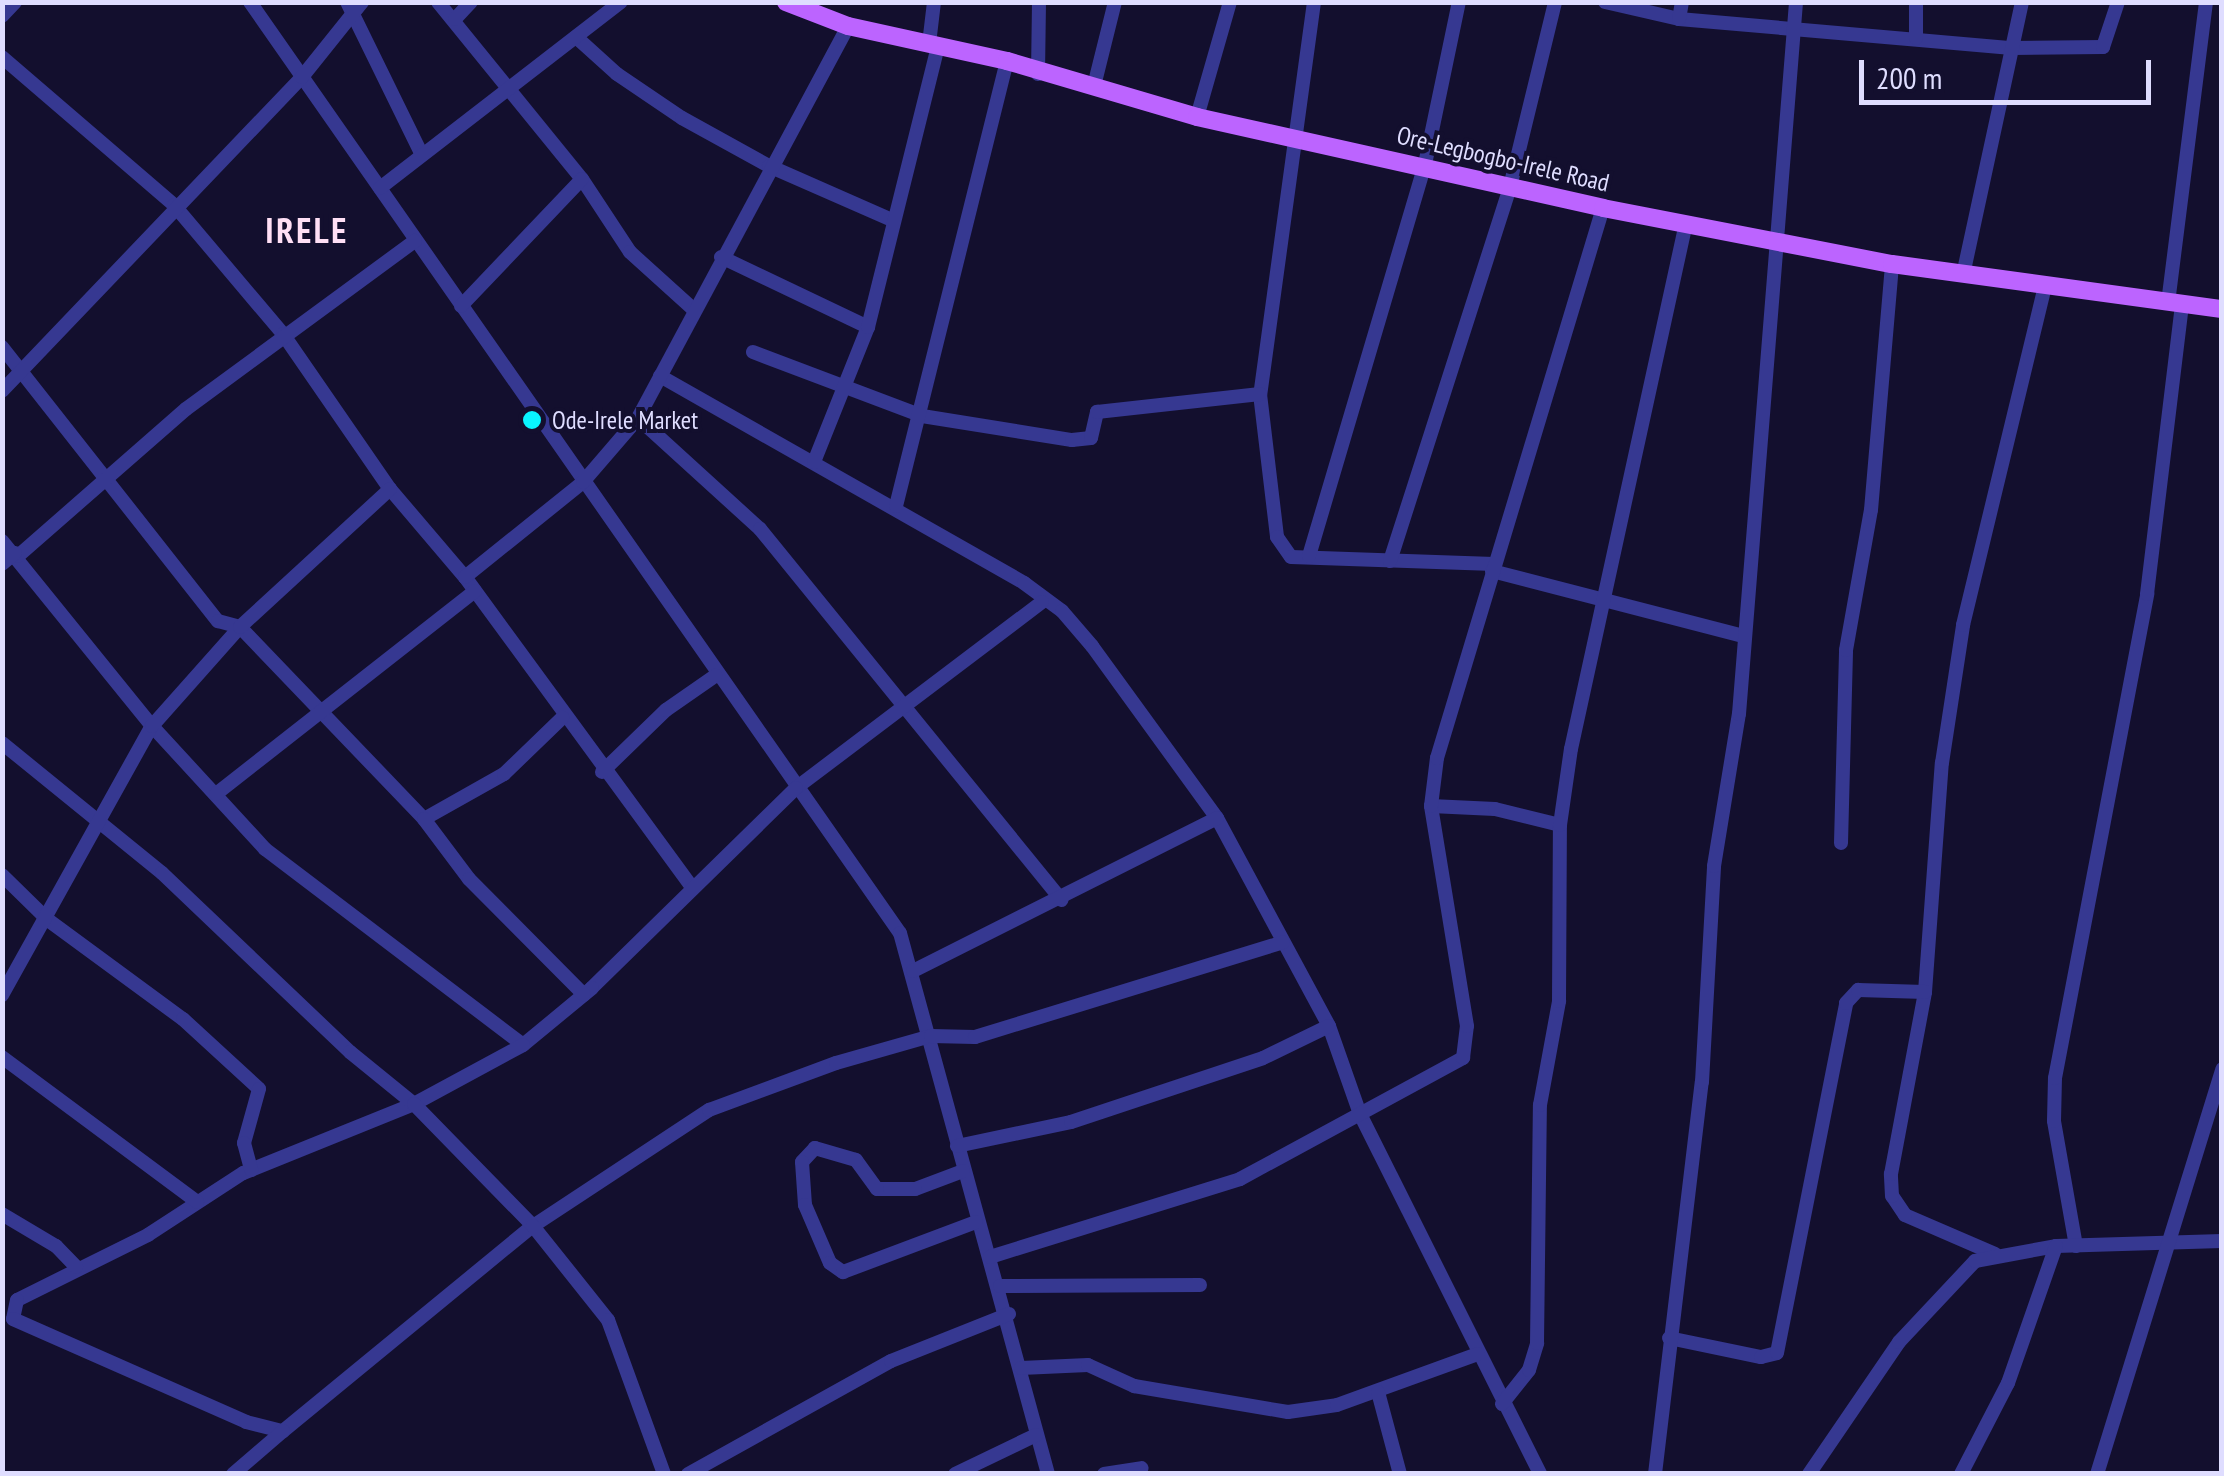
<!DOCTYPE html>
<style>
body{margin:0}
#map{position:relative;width:2224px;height:1476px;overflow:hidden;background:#130f2e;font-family:"PT Sans Narrow",sans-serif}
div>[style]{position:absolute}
.minor>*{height:14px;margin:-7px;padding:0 7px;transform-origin:7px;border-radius:7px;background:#363891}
.major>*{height:18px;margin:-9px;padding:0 9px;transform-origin:9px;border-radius:9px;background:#bc64ff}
.dots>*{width:28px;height:28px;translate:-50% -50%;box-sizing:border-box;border:5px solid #130f2e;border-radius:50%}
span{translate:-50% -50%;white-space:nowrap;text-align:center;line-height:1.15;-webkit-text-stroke:8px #130f2e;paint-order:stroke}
.street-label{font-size:25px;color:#dfddff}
.poi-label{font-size:25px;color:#dfddff}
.left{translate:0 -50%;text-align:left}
.district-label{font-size:35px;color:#ffdff5;font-weight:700;letter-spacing:2.5px}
.frame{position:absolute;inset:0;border:5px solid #dfddff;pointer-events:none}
.scale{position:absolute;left:1859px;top:60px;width:292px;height:45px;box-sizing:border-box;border:5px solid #dfddff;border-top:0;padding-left:12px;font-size:30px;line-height:35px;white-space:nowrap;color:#dfddff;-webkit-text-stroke:8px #130f2e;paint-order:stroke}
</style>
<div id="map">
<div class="minor">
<i style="left:250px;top:2px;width:1135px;rotate:55.08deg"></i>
<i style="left:900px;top:933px;width:561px;rotate:74.7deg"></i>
<i style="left:347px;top:2px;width:170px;rotate:63.9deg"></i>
<i style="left:438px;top:2px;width:228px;rotate:50.9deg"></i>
<i style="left:582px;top:179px;width:87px;rotate:56.7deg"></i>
<i style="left:630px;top:252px;width:85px;rotate:42.1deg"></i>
<i style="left:1314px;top:2px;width:396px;rotate:97.8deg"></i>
<i style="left:1260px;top:394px;width:144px;rotate:83.2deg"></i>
<i style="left:1277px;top:537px;width:24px;rotate:55deg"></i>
<i style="left:1291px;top:557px;width:203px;rotate:2deg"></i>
<i style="left:1605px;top:2px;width:76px;rotate:12.9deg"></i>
<i style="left:1679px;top:19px;width:334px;rotate:5deg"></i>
<i style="left:2012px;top:48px;width:91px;rotate:-0.6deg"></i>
<i style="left:2103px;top:47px;width:47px;rotate:-71.6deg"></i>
<i style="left:2px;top:16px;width:19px;rotate:-47deg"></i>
<i style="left:455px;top:19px;width:23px;rotate:-47deg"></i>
<i style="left:1679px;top:19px;width:17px;rotate:-80deg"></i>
<i style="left:576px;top:37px;width:55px;rotate:42.1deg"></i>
<i style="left:617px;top:74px;width:78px;rotate:34.1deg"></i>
<i style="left:682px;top:118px;width:99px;rotate:28.9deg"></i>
<i style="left:769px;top:166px;width:134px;rotate:23.7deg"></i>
<i style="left:1916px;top:38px;width:36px;rotate:-90deg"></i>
<i style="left:929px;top:44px;width:42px;rotate:-83.2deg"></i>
<i style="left:2px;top:57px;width:227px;rotate:40.7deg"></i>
<i style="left:174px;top:205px;width:169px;rotate:49.8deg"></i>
<i style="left:283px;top:334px;width:188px;rotate:55.4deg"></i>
<i style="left:390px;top:489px;width:116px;rotate:49.6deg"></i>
<i style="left:465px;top:577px;width:383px;rotate:53.8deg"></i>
<i style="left:1038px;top:74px;width:72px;rotate:-89.2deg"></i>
<i style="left:1094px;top:86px;width:87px;rotate:-76deg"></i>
<i style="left:1197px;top:117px;width:120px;rotate:-74deg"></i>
<i style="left:380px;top:188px;width:304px;rotate:-37.7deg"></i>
<i style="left:721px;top:257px;width:163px;rotate:25.5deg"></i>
<i style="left:1963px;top:275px;width:279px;rotate:-77.8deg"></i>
<i style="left:2168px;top:303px;width:303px;rotate:-82.8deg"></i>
<i style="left:461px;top:306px;width:175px;rotate:-46.4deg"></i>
<i style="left:2px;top:347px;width:349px;rotate:51.8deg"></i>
<i style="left:218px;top:621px;width:23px;rotate:15deg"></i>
<i style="left:240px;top:627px;width:266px;rotate:46.2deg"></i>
<i style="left:424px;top:819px;width:92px;rotate:-29.4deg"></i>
<i style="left:504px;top:774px;width:81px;rotate:-44deg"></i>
<i style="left:753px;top:352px;width:181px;rotate:20.7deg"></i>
<i style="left:922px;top:416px;width:152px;rotate:9.1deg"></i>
<i style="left:1072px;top:440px;width:19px;rotate:-6deg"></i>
<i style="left:1091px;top:438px;width:27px;rotate:-77deg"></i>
<i style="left:1097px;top:412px;width:164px;rotate:-6.3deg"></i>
<i style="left:660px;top:376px;width:419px;rotate:29.6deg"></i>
<i style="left:1024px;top:583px;width:47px;rotate:36.4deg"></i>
<i style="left:1062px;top:611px;width:46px;rotate:49.4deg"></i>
<i style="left:1092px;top:646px;width:213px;rotate:54deg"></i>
<i style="left:1217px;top:818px;width:236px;rotate:61.7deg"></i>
<i style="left:1329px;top:1026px;width:93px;rotate:70.6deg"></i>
<i style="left:1360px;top:1114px;width:402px;rotate:63.4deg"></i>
<i style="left:2px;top:391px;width:434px;rotate:-46.3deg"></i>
<i style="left:302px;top:77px;width:96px;rotate:-51.3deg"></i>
<i style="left:638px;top:418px;width:165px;rotate:42.3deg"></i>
<i style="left:760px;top:529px;width:478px;rotate:50.9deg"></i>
<i style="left:814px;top:462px;width:145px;rotate:-68.2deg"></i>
<i style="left:868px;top:327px;width:290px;rotate:-76deg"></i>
<i style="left:896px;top:506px;width:459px;rotate:-76deg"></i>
<i style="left:2px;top:541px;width:238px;rotate:51deg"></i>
<i style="left:152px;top:726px;width:167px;rotate:47.4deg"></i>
<i style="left:265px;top:849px;width:324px;rotate:37.2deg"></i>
<i style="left:18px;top:556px;width:223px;rotate:-41.2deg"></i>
<i style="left:186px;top:409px;width:284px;rotate:-36.3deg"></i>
<i style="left:1309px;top:556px;width:404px;rotate:-73.5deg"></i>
<i style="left:1424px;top:169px;width:171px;rotate:-78.2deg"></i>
<i style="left:1390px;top:561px;width:393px;rotate:-72.2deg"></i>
<i style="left:1510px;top:187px;width:190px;rotate:-76.3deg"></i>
<i style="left:2px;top:564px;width:17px;rotate:-40deg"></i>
<i style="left:1492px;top:571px;width:260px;rotate:14.5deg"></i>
<i style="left:465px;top:577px;width:151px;rotate:-38.8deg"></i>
<i style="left:583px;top:482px;width:84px;rotate:-49.3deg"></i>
<i style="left:638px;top:418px;width:445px;rotate:-61.8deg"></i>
<i style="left:1042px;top:602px;width:308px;rotate:142.9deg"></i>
<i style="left:796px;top:788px;width:286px;rotate:135.6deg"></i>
<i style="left:592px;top:988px;width:89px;rotate:140.4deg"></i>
<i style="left:523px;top:1045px;width:124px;rotate:151.6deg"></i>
<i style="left:414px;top:1104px;width:184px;rotate:158deg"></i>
<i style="left:243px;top:1173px;width:113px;rotate:146.9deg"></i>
<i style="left:148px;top:1235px;width:146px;rotate:153.6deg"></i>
<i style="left:17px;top:1300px;width:19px;rotate:102deg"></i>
<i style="left:13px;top:1319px;width:255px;rotate:23.8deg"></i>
<i style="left:246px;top:1422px;width:38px;rotate:14deg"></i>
<i style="left:283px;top:1431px;width:323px;rotate:-39.4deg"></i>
<i style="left:533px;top:1226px;width:211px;rotate:-33.4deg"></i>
<i style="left:709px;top:1110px;width:135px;rotate:-20.3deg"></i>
<i style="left:836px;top:1063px;width:99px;rotate:-15.9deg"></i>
<i style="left:931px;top:1036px;width:44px;rotate:1.3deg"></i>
<i style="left:975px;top:1037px;width:322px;rotate:-17.1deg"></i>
<i style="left:2px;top:743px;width:206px;rotate:39.1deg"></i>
<i style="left:162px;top:873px;width:260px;rotate:43.6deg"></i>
<i style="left:350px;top:1052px;width:82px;rotate:39.1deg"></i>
<i style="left:414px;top:1104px;width:170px;rotate:45.7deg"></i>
<i style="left:533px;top:1226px;width:120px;rotate:51.4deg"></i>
<i style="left:608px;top:1320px;width:164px;rotate:70deg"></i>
<i style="left:602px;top:772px;width:89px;rotate:-44.1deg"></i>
<i style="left:666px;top:710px;width:60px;rotate:-34.8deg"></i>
<i style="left:216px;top:794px;width:329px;rotate:-38.1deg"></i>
<i style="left:1431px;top:806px;width:64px;rotate:2.7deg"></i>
<i style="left:1495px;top:809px;width:67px;rotate:13.8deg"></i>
<i style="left:424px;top:819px;width:75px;rotate:53.1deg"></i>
<i style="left:469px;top:879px;width:163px;rotate:45.2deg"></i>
<i style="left:1841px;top:843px;width:193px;rotate:-88.5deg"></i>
<i style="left:1846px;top:650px;width:142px;rotate:-79.9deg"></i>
<i style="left:1871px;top:510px;width:247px;rotate:-85.1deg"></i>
<i style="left:2px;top:875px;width:64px;rotate:44.4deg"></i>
<i style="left:48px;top:920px;width:167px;rotate:36.3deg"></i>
<i style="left:183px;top:1019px;width:103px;rotate:42.6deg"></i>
<i style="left:259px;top:1089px;width:56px;rotate:105.5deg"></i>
<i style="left:244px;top:1143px;width:28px;rotate:75deg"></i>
<i style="left:913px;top:971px;width:340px;rotate:-26.7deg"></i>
<i style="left:2px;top:995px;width:308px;rotate:-60.9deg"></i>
<i style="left:152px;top:726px;width:132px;rotate:-48.4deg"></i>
<i style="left:240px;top:627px;width:204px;rotate:-42.6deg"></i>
<i style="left:2px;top:1057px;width:243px;rotate:36.6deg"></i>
<i style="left:957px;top:1146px;width:116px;rotate:-11.9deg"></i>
<i style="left:1071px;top:1122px;width:202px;rotate:-18.4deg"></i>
<i style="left:1263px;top:1058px;width:73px;rotate:-25.9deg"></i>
<i style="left:963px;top:1171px;width:51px;rotate:159.4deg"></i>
<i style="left:915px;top:1189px;width:38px;rotate:180deg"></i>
<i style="left:877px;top:1189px;width:36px;rotate:-126deg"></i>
<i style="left:856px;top:1160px;width:43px;rotate:-163.7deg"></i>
<i style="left:815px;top:1148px;width:19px;rotate:133deg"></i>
<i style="left:802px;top:1162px;width:43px;rotate:86deg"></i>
<i style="left:805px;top:1205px;width:63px;rotate:66.7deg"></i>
<i style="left:830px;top:1263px;width:16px;rotate:35deg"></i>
<i style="left:843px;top:1272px;width:142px;rotate:-20.6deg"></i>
<i style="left:2px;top:1214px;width:63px;rotate:30.7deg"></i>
<i style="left:56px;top:1246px;width:29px;rotate:46deg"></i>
<i style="left:2076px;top:1246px;width:127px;rotate:-100deg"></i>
<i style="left:2054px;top:1121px;width:43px;rotate:-88.7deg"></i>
<i style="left:2055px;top:1078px;width:493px;rotate:-79.2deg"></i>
<i style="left:2147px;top:594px;width:290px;rotate:-83.1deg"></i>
<i style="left:1995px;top:1254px;width:98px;rotate:-156.6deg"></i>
<i style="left:1905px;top:1215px;width:23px;rotate:-124deg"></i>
<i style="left:1892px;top:1196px;width:22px;rotate:-93deg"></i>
<i style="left:1891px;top:1174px;width:185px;rotate:-79.4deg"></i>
<i style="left:1925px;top:992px;width:230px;rotate:-85.8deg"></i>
<i style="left:1942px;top:763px;width:140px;rotate:-81.3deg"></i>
<i style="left:1963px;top:625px;width:348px;rotate:-76.4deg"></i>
<i style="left:990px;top:1257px;width:262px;rotate:-17.3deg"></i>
<i style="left:1240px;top:1179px;width:254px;rotate:-28.5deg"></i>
<i style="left:1463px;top:1058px;width:32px;rotate:-83deg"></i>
<i style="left:1467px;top:1026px;width:223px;rotate:-99.3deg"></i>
<i style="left:1431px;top:806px;width:48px;rotate:-82.9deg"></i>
<i style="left:1437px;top:758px;width:575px;rotate:-73.21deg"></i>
<i style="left:1000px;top:1286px;width:200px;rotate:-0.3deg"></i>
<i style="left:1669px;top:1338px;width:94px;rotate:11.7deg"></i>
<i style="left:1761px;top:1357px;width:16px;rotate:-14deg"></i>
<i style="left:1777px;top:1353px;width:357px;rotate:-78.8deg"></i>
<i style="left:1846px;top:1003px;width:18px;rotate:-47deg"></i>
<i style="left:1858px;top:990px;width:67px;rotate:1.7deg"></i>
<i style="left:1021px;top:1368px;width:67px;rotate:-2.6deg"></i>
<i style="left:1088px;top:1365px;width:51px;rotate:24.5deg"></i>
<i style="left:1134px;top:1386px;width:156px;rotate:9.6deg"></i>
<i style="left:1288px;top:1412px;width:49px;rotate:-8.1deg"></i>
<i style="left:1337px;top:1405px;width:150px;rotate:-19.9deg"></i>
<i style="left:1378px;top:1392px;width:85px;rotate:75deg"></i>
<i style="left:1502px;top:1404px;width:43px;rotate:-51.5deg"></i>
<i style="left:1529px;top:1370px;width:28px;rotate:-73deg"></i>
<i style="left:1537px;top:1343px;width:238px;rotate:-89.3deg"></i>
<i style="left:1540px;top:1105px;width:106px;rotate:-79.6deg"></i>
<i style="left:1559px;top:1001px;width:176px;rotate:-89.7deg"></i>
<i style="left:1560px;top:825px;width:77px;rotate:-81.8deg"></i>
<i style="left:1571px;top:749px;width:538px;rotate:-77.67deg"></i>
<i style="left:233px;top:1474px;width:66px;rotate:-40.7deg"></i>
<i style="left:688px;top:1474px;width:232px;rotate:-29.1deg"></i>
<i style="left:891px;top:1361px;width:127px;rotate:-21.7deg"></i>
<i style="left:955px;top:1474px;width:90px;rotate:-25.7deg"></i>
<i style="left:1104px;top:1474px;width:38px;rotate:-9deg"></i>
<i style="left:1655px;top:1474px;width:395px;rotate:-83.2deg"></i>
<i style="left:1702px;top:1082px;width:216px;rotate:-86.8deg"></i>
<i style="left:1714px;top:866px;width:154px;rotate:-80.7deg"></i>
<i style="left:1739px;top:714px;width:714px;rotate:-85.42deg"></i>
<i style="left:1809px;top:1474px;width:160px;rotate:-55.7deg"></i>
<i style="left:1899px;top:1342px;width:111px;rotate:-46.8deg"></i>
<i style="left:1975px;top:1261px;width:82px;rotate:-10.5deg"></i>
<i style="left:2056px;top:1246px;width:166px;rotate:-1.7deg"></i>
<i style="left:1961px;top:1474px;width:102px;rotate:-62.7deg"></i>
<i style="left:2008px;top:1383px;width:145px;rotate:-70.7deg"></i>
<i style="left:2097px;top:1474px;width:424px;rotate:-72.8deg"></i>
</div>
<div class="major">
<i style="left:786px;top:2px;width:66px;rotate:21.2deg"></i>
<i style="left:848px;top:26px;width:163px;rotate:12.4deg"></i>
<i style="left:1007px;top:61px;width:198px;rotate:16.4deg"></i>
<i style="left:1197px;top:117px;width:416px;rotate:12.6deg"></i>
<i style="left:1603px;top:208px;width:294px;rotate:11deg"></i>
<i style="left:1892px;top:264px;width:333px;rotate:7.8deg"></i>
</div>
<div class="dots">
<i style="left:532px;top:420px;background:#09f4ff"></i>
</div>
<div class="street-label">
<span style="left:1503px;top:159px;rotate:13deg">Ore-Legbogbo-Irele Road</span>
</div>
<div class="poi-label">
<span class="left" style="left:552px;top:420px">Ode-Irele Market</span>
</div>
<div class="district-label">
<span style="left:307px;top:230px">IRELE</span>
</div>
<div class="frame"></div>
<div class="scale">200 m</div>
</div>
